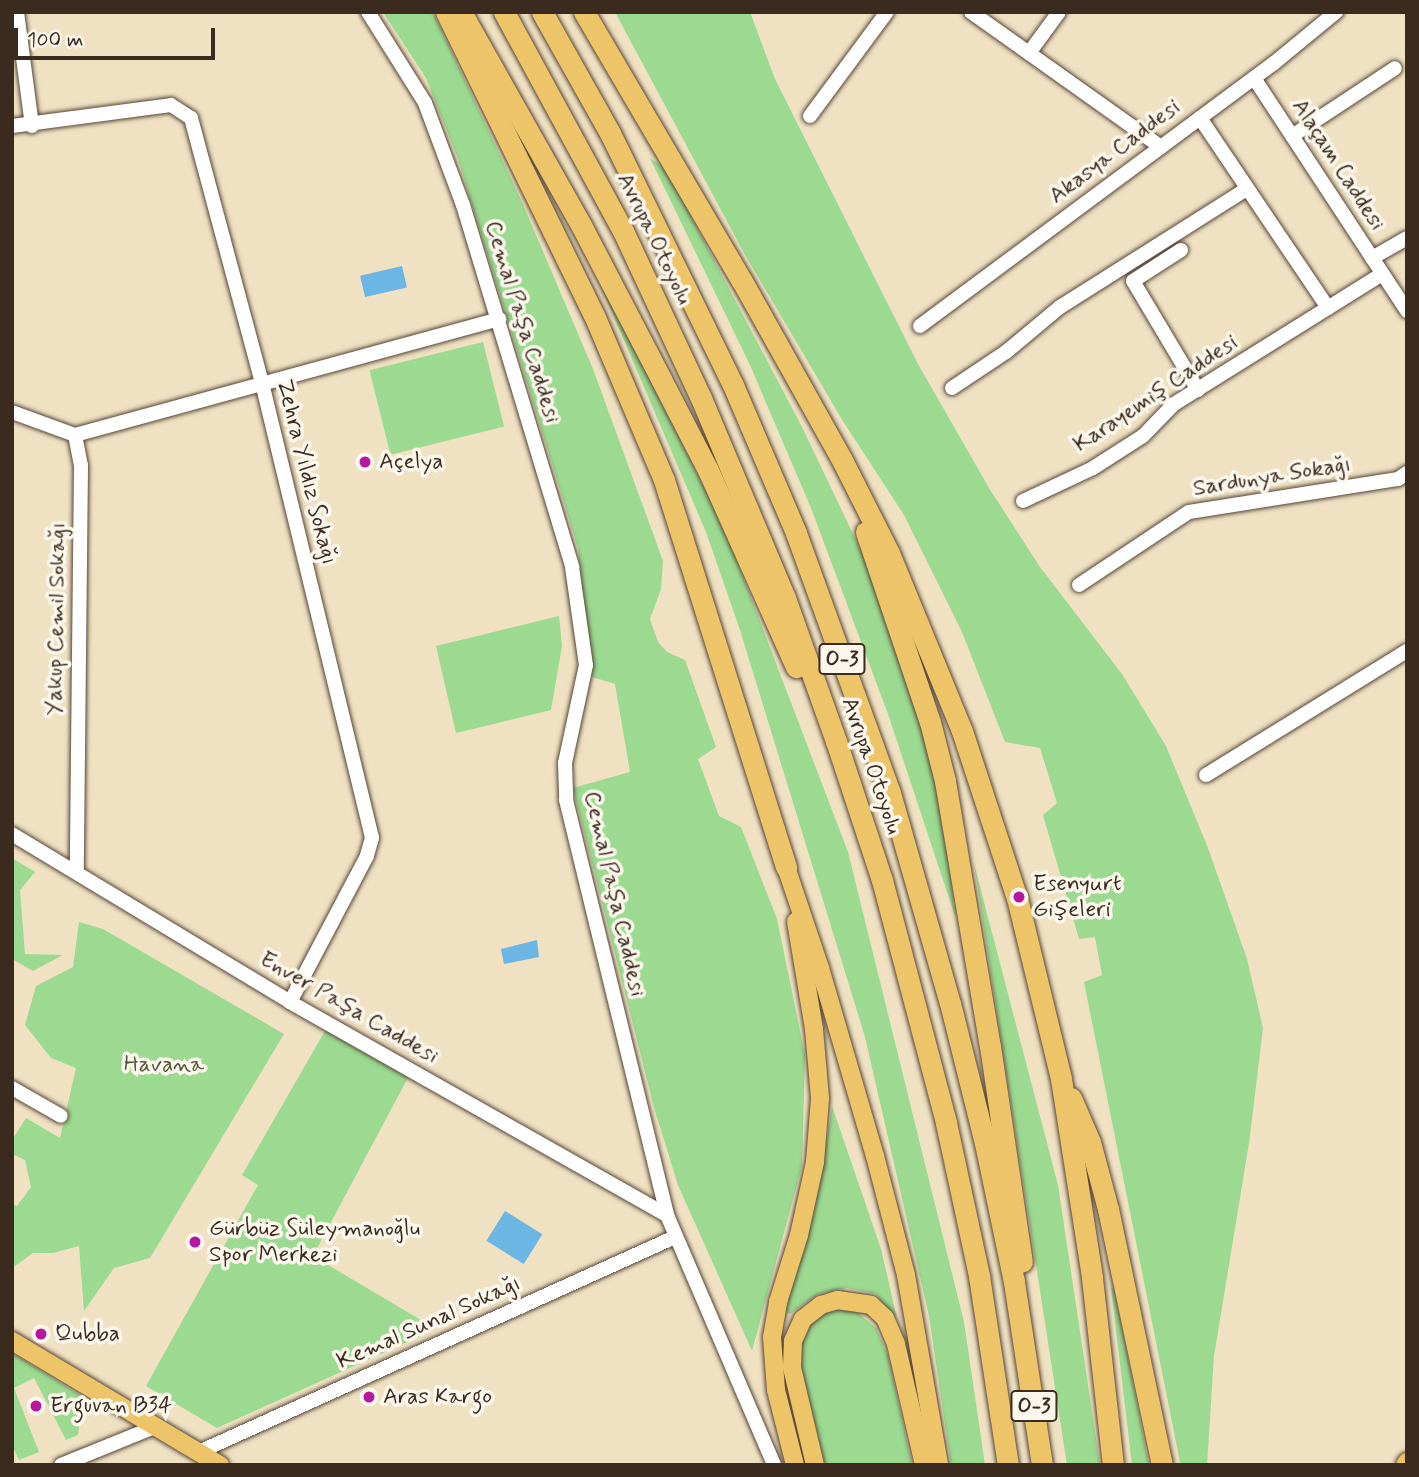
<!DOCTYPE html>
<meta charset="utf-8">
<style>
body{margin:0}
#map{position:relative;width:1419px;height:1477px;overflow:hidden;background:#efe1c2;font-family:Mynerve,sans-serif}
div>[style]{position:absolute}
.green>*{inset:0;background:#9bda90;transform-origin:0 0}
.water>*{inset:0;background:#6cb6e4;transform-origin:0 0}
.roads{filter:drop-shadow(0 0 2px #564537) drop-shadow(0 0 2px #564537)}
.minor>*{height:14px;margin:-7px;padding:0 7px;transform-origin:7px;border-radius:7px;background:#fff}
.major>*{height:18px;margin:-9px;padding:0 9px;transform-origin:9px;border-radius:9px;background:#eec469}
.highway>*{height:21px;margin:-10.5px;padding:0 10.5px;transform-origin:10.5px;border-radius:10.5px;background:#eec469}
.dots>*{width:19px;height:19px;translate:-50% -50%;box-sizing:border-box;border:4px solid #fbf7ec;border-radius:50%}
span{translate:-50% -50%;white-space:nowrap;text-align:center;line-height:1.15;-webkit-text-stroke:7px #fbf7ec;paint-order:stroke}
.shield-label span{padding:2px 5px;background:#fbf7ec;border:2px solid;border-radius:5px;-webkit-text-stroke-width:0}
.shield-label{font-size:21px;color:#3b2a1e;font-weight:700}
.street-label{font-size:23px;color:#3b2a1e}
.poi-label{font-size:23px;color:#3b2a1e}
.left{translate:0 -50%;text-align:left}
.park-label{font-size:23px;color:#53563a}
.frame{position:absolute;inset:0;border:14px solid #3b2a1e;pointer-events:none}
.scale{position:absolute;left:14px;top:28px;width:201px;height:32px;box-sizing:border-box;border:4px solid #3b2a1e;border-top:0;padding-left:9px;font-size:21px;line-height:24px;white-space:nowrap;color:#3b2a1e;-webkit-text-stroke:5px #fbf7ec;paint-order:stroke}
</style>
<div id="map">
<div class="green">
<i style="clip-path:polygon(383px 12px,433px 12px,522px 202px,593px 369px,663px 561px,661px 589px,650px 619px,658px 642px,667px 652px,685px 660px,716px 747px,698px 759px,719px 816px,741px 827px,777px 919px,805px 1055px,802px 1166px,752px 1351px,678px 1185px,655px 1111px,573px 788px,630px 772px,615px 684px,592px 677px,578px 548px,458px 159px,426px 78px)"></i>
<i style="clip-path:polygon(615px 12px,750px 12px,775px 79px,918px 364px,989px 488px,1040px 567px,1122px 674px,1166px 746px,1208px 848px,1247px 959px,1263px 1028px,1249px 1143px,1214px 1356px,1207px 1465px,1180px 1465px,1179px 1457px,1084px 982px,1102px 975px,1095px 937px,1079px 939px,1043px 815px,1057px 803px,1040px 748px,1005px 742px,962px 632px,904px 515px,841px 418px,744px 253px)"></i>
<i style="clip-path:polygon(650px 158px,666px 169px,802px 427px,865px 559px,914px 685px,939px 784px,956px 919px,888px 714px,811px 508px,750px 365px)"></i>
<i style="clip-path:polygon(593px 268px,724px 527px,848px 852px,964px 1322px,985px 1465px,951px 1465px,929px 1316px,865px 1037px,740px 630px,706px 532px)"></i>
<i style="left:483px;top:342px;width:87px;height:117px;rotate:76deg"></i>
<i style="clip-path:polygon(559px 616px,562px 646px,551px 710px,456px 733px,436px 646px)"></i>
<i style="clip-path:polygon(12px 858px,35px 872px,20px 890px,25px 954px,63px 955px,33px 971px,12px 959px)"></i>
<i style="clip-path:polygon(974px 864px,1058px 1185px,1100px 1465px,1067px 1465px)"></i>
<i style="clip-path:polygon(79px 922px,103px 929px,284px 1034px,150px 1258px,114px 1268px,84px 1311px,79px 1246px,53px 1253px,33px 1253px,12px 1268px,12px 1204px,17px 1206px,31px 1187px,25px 1160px,12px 1154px,12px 1140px,26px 1118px,60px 1138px,76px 1068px,51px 1058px,25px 1025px,36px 986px,73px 967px)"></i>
<i style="clip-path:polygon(329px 1024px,411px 1072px,313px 1256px,436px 1329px,217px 1428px,146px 1386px,258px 1185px,242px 1175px)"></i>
<i style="clip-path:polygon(832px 1106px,881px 1249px,896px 1314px,894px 1318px,876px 1294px,847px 1288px,818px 1294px,790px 1314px,785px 1312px,824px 1157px)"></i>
<i style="clip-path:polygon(1111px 1288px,1114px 1288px,1149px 1465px,1132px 1465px)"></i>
<i style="clip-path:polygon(832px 1308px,856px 1311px,876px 1328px,888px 1356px,912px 1465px,825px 1465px,800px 1366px,800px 1343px,808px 1322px)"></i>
<i style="clip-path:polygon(12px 1353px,83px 1397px,78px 1435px,66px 1440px,34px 1378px,14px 1388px,39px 1452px,19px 1460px,12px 1445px)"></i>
</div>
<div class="water">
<i style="left:402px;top:266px;width:22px;height:43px;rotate:77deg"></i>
<i style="clip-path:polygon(537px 940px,539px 957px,504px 964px,501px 949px)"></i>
<i style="left:505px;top:1211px;width:44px;height:35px;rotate:32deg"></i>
</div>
<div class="roads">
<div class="minor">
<i style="left:17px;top:12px;width:115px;rotate:82.5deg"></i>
<i style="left:368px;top:12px;width:107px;rotate:57.9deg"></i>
<i style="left:425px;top:103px;width:109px;rotate:69.6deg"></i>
<i style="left:463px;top:205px;width:378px;rotate:73.2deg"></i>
<i style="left:572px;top:567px;width:99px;rotate:81.9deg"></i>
<i style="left:586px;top:665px;width:100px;rotate:102.1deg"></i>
<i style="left:565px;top:763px;width:37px;rotate:88deg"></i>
<i style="left:566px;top:800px;width:427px;rotate:76.3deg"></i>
<i style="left:667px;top:1215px;width:272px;rotate:66.8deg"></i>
<i style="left:971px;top:12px;width:233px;rotate:35.4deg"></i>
<i style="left:1029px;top:53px;width:51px;rotate:-53.8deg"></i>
<i style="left:1254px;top:78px;width:279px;rotate:56.7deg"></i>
<i style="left:810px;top:116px;width:129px;rotate:-53.5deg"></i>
<i style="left:1200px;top:118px;width:229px;rotate:56deg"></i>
<i style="left:12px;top:126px;width:160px;rotate:-7.5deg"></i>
<i style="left:171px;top:105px;width:24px;rotate:33deg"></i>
<i style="left:191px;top:118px;width:274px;rotate:75deg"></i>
<i style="left:262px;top:383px;width:468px;rotate:76.4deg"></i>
<i style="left:372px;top:838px;width:19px;rotate:106deg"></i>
<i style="left:367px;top:856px;width:165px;rotate:117.8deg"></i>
<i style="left:1292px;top:136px;width:123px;rotate:-33.4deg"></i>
<i style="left:1181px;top:250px;width:57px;rotate:147.1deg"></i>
<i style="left:1133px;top:281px;width:127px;rotate:59.2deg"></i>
<i style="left:1372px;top:258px;width:40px;rotate:-29.7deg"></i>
<i style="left:920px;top:326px;width:440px;rotate:-36.6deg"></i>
<i style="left:1273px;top:64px;width:82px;rotate:-39.5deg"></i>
<i style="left:952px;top:388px;width:65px;rotate:-33.7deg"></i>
<i style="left:1006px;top:352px;width:70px;rotate:-39.8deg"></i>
<i style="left:1060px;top:307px;width:221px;rotate:-32.3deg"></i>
<i style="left:12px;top:412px;width:67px;rotate:20.1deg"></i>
<i style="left:75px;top:435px;width:440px;rotate:-15.3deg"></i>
<i style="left:75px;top:435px;width:31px;rotate:79deg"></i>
<i style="left:81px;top:465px;width:407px;rotate:90.6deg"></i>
<i style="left:1023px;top:501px;width:77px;rotate:-25.2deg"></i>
<i style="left:1093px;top:468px;width:59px;rotate:-32.6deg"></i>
<i style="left:1143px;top:436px;width:45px;rotate:-45.9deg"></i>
<i style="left:1174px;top:404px;width:245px;rotate:-32deg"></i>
<i style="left:1079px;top:585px;width:132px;rotate:-33.6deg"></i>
<i style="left:1189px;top:512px;width:212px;rotate:-9deg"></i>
<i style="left:1398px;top:479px;width:11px;rotate:-34deg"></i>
<i style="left:1206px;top:775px;width:236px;rotate:-31.7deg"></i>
<i style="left:12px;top:834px;width:325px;rotate:31.1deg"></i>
<i style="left:290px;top:1002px;width:433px;rotate:29.5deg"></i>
<i style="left:12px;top:1088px;width:56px;rotate:29.7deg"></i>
<i style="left:201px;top:1451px;width:520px;rotate:-24.3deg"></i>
<i style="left:61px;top:1465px;width:104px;rotate:-22.1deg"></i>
</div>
<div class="major">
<i style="left:786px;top:867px;width:107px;rotate:71.4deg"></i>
<i style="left:820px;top:968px;width:196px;rotate:73.7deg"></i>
<i style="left:875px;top:1156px;width:123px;rotate:75.4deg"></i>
<i style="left:906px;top:1275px;width:193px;rotate:80.1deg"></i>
<i style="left:12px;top:1341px;width:242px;rotate:30.8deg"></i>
<i style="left:795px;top:1465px;width:77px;rotate:-104.2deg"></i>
<i style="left:776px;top:1390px;width:53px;rotate:-94.3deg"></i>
<i style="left:772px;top:1337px;width:36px;rotate:-80deg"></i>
<i style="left:778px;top:1302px;width:70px;rotate:-72.6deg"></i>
<i style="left:799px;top:1235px;width:75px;rotate:-77.6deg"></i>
<i style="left:815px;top:1162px;width:64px;rotate:-85.5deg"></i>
<i style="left:820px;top:1098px;width:69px;rotate:-95deg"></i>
<i style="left:814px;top:1029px;width:109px;rotate:-99.5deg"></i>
<i style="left:815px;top:1465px;width:100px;rotate:-103.3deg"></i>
<i style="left:792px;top:1368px;width:27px;rotate:-88deg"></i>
<i style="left:793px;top:1341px;width:24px;rotate:-66deg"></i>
<i style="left:803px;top:1319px;width:23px;rotate:-38deg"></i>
<i style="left:821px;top:1305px;width:17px;rotate:-17deg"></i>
<i style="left:837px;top:1300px;width:34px;rotate:8deg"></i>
<i style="left:871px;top:1305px;width:19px;rotate:43deg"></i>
<i style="left:885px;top:1318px;width:28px;rotate:67deg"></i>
<i style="left:896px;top:1344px;width:124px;rotate:77deg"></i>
<i style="left:1405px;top:1465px;width:4px;rotate:-56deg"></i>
</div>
<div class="highway">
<i style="left:446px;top:12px;width:337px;rotate:64deg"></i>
<i style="left:594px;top:315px;width:179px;rotate:67deg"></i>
<i style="left:664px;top:480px;width:406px;rotate:72.5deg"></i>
<i style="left:461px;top:12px;width:244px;rotate:60.6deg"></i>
<i style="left:581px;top:225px;width:174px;rotate:62.5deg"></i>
<i style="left:661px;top:379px;width:102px;rotate:62.7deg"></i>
<i style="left:708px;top:470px;width:216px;rotate:65.9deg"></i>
<i style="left:504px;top:12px;width:251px;rotate:61.5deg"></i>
<i style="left:624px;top:233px;width:182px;rotate:65deg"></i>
<i style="left:701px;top:398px;width:217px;rotate:67.2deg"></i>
<i style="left:785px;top:598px;width:152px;rotate:70.4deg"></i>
<i style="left:836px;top:741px;width:146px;rotate:71.7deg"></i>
<i style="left:882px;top:880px;width:251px;rotate:75.2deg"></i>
<i style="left:946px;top:1123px;width:157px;rotate:77.8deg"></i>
<i style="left:979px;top:1276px;width:191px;rotate:81.3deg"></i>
<i style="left:542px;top:12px;width:139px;rotate:60.7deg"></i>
<i style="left:610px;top:133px;width:280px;rotate:64deg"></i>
<i style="left:733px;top:385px;width:161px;rotate:66.9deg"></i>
<i style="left:796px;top:533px;width:276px;rotate:70.1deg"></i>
<i style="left:890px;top:793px;width:218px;rotate:74.1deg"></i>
<i style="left:950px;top:1003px;width:144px;rotate:76deg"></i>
<i style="left:985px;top:1143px;width:142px;rotate:78.2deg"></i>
<i style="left:1014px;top:1282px;width:185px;rotate:81.3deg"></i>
<i style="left:584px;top:12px;width:312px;rotate:59.6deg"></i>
<i style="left:742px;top:281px;width:205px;rotate:60.8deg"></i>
<i style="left:842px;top:460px;width:104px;rotate:63.2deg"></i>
<i style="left:889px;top:553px;width:192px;rotate:67.7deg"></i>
<i style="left:962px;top:731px;width:176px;rotate:71.8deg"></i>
<i style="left:1017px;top:898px;width:186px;rotate:76.3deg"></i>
<i style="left:1061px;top:1079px;width:201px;rotate:81.1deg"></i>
<i style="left:1092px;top:1278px;width:188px;rotate:83.6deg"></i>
<i style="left:866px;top:532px;width:200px;rotate:71.4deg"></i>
<i style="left:930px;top:722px;width:61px;rotate:75.7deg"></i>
<i style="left:945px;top:781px;width:269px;rotate:80.4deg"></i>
<i style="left:990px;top:1046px;width:218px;rotate:81.6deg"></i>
<i style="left:1071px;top:1098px;width:48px;rotate:66.6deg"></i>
<i style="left:1090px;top:1142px;width:69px;rotate:75deg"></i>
<i style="left:1108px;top:1209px;width:262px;rotate:78.1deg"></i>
</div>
</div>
<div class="dots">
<i style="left:365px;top:462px;background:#b5179e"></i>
<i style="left:1019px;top:897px;background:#b5179e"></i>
<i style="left:195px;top:1242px;background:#b5179e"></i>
<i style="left:41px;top:1334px;background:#b5179e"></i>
<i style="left:369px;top:1397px;background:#b5179e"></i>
<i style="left:36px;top:1406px;background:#b5179e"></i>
</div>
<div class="shield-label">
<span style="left:842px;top:659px">O-3</span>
<span style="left:1034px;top:1406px">O-3</span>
</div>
<div class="street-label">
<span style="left:1115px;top:152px;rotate:-37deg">Akasya Caddesi</span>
<span style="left:1338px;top:165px;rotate:57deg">Alaçam Caddesi</span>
<span style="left:654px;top:239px;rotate:64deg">Avrupa Otoyolu</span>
<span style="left:522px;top:322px;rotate:73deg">Cemal Paşa Caddesi</span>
<span style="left:1156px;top:394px;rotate:-34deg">Karayemiş Caddesi</span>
<span style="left:306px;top:472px;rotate:76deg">Zehra Yıldız Sokağı</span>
<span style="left:1272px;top:477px;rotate:-9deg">Sardunya Sokağı</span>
<span style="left:57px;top:619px;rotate:-89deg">Yakup Cemil Sokağı</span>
<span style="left:871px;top:766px;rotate:71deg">Avrupa Otoyolu</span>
<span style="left:614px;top:894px;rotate:77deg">Cemal Paşa Caddesi</span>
<span style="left:349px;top:1008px;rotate:30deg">Enver Paşa Caddesi</span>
<span style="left:429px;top:1323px;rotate:-24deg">Kemal Sunal Sokağı</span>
</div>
<div class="poi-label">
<span class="left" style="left:379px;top:462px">Açelya</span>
<span class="left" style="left:1033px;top:897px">Esenyurt<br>Gişeleri</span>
<span class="left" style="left:209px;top:1242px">Gürbüz Süleymanoğlu<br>Spor Merkezi</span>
<span class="left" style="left:55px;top:1334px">Qubba</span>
<span class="left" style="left:383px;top:1397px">Aras Kargo</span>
<span class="left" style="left:50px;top:1406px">Erguvan B34</span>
</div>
<div class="park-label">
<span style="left:164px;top:1065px">Havana</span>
</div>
<div class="frame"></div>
<div class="scale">100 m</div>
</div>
